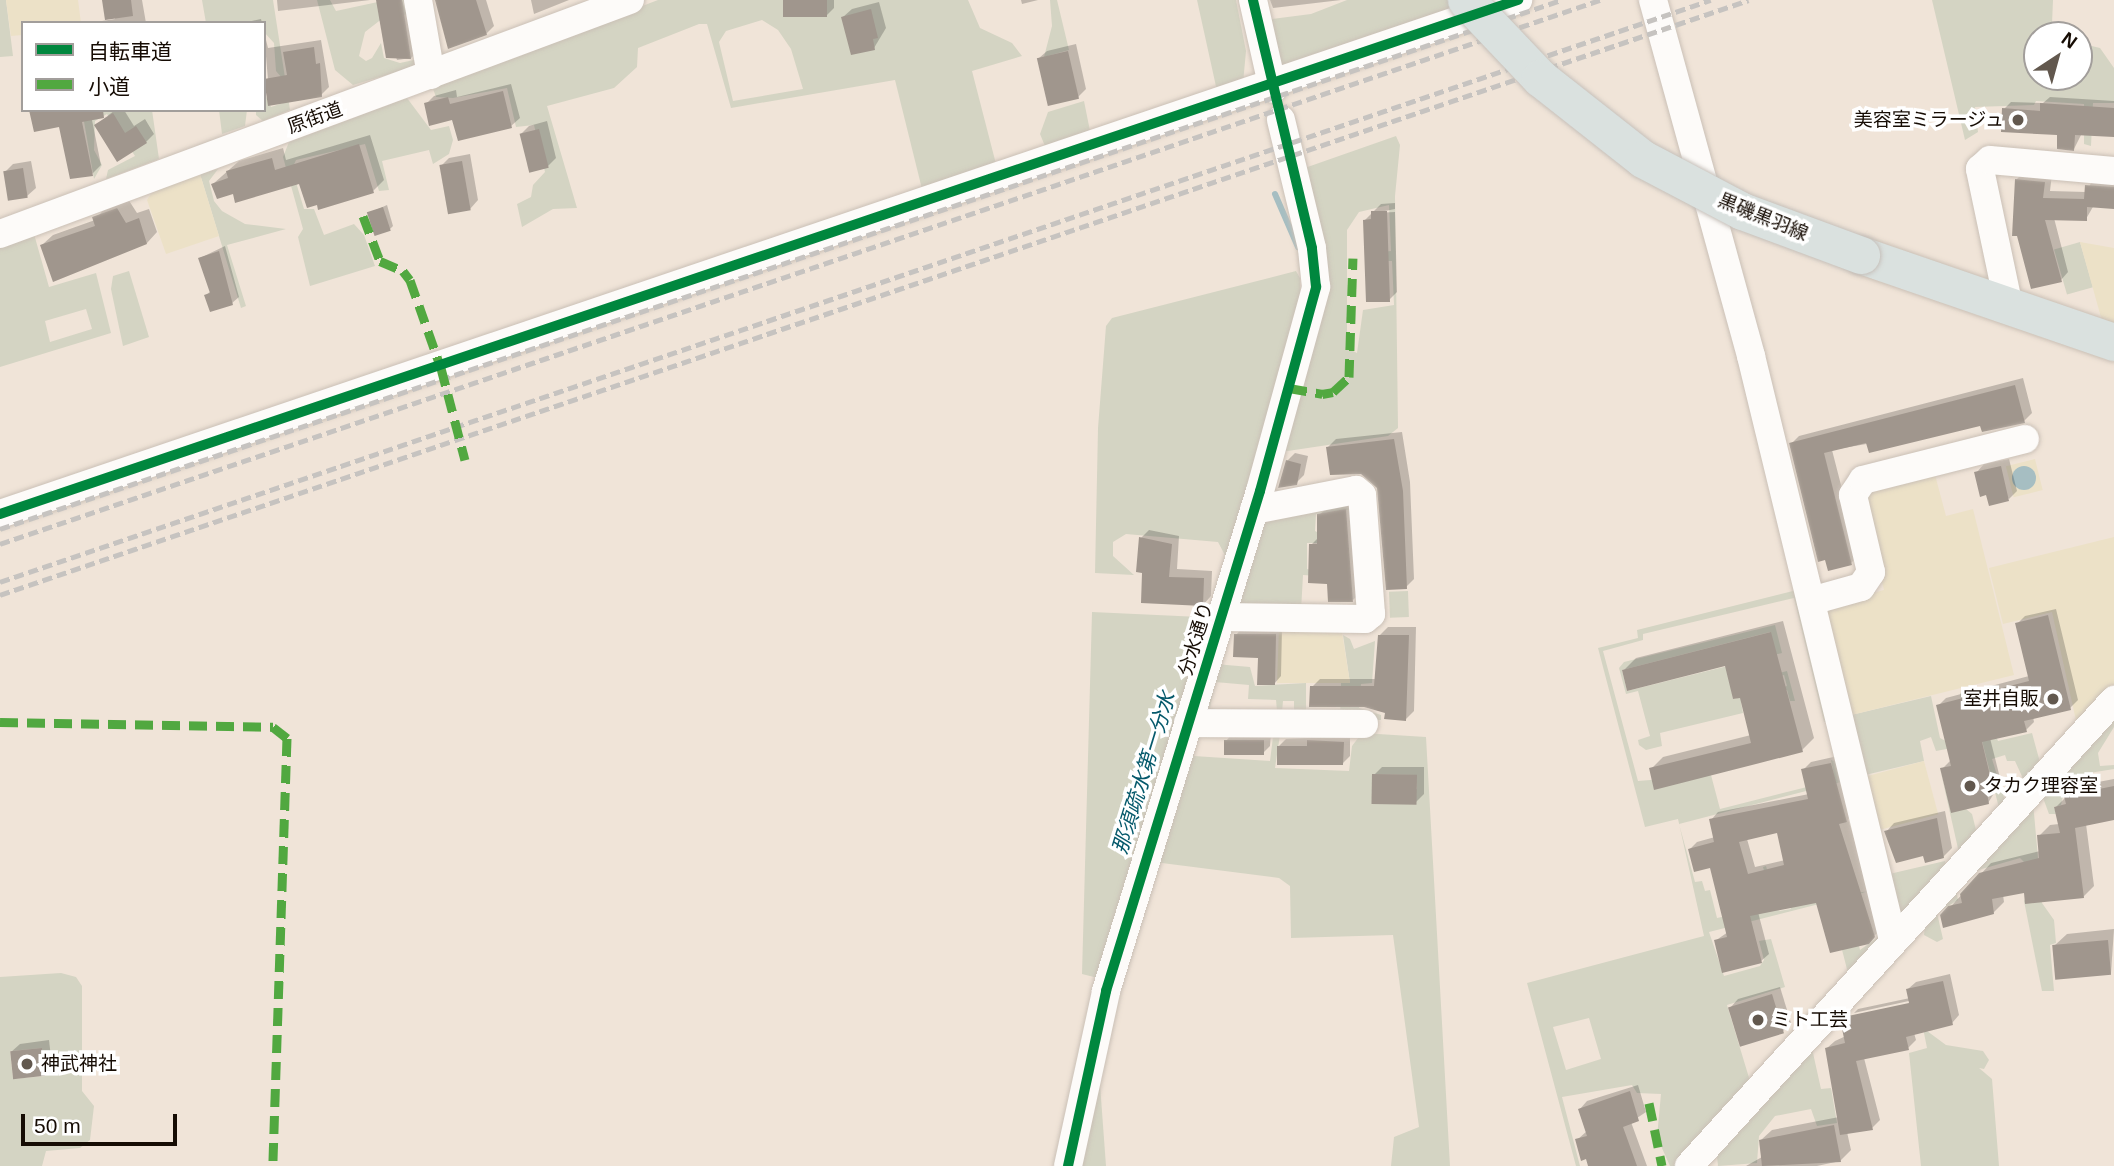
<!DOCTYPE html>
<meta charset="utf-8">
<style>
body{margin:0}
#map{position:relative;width:2114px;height:1166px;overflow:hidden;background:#f0e4d8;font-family:Helvetica,"Noto Sans JP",sans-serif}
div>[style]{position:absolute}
.green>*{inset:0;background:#d4d4c3;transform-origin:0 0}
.sand>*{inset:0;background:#ece1c7;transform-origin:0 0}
.water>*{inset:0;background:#a6bec2}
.round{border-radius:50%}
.shadow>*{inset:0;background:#0003}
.stream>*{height:6px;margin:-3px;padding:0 3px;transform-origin:3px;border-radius:3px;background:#a6bec2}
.building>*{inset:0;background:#a0968d;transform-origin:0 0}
.roads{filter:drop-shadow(0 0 2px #cac0b6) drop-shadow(0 0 2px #cac0b6)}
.minor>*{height:28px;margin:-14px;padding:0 14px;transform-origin:14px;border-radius:14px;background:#fdfbf9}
.major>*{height:37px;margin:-18.5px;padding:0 18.5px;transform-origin:18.5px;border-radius:18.5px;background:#dae1df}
.rail>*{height:5px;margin-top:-2.5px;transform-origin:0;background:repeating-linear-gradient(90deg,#c6c3c0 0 10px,transparent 0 15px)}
.bridges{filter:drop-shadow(0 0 2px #c6c0ba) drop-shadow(0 0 2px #c6c0ba)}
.major-bridge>*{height:37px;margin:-18.5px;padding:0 18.5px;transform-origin:18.5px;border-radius:18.5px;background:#dae1df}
.quiet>*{height:9px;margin-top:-4.5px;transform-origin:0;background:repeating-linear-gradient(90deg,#51a840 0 18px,transparent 0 27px)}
.cycleway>*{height:10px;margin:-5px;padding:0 5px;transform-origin:5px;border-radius:5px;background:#00873e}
.dots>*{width:19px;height:19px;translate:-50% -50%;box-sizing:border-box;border:4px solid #fff;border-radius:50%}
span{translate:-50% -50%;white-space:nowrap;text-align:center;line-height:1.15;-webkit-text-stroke:7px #fff;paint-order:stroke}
.street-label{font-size:19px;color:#160c04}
.poi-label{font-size:19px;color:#160c04}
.right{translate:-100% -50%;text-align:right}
.left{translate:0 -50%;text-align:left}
.water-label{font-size:21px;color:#05596b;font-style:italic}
.legend{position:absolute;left:21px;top:21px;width:245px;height:91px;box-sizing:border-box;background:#fff;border:2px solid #a29e9b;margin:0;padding:9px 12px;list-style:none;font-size:21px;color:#160c04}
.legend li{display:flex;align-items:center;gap:14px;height:35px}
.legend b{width:35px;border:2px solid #a29e9b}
.north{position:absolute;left:2023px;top:21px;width:70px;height:70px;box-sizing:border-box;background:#fff;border:2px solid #a29e9b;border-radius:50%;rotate:36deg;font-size:19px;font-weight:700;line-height:28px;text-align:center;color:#160c04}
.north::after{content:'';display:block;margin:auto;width:24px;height:32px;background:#62584e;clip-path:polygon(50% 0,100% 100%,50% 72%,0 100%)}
.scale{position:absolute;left:21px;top:1114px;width:156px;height:32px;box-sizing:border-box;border:4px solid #160c04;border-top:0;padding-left:9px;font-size:21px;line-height:24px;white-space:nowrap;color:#160c04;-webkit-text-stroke:5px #fff;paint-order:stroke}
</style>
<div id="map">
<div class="green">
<i style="clip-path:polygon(0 0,6px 0,13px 56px,0 57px)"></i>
<i style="clip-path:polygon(202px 0,273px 0,290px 110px,263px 121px,256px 115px,256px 110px,264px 110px,264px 92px,271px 107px,286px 102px,282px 78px,276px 71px,274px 43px,264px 32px,264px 23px,206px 23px)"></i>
<i style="clip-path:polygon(317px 0,330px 0,336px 11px,387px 0,413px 0,415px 13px,383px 18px,365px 32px,359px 56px,366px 61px,372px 58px,381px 43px,384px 58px,400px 63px,423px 58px,423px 64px,353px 85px,335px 70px)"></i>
<i style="clip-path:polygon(evenodd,658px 0,968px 0,980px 28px,1012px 43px,1022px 56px,972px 71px,996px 164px,922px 189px,895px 80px,731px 108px,707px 24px,699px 24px,638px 48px,637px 67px,614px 88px,547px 106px,577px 208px,553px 209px,522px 227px,517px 204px,531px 197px,533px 185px,545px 172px,534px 125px,516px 127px,507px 88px,453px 98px,436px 97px,432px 86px,658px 0,762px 20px,778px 30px,791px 49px,803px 89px,733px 101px,719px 42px,726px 31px,762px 20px)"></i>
<i style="clip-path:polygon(1050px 0,1057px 0,1069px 50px,1044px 57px,1052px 26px)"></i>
<i style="clip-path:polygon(1197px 0,1236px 0,1246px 51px,1243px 83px,1217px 91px)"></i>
<i style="clip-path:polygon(1347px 0,1447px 0,1458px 14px,1276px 74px,1267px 13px,1272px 19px,1311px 14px)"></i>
<i style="clip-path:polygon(1932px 0,2053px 0,2052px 24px,2060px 35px,2037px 35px,2037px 77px,2079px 77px,2079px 43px,2100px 48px,2114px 68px,2114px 103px,2093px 103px,2091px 146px,2084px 144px,2084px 104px,2036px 101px,2034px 105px,1975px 107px,1978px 132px,1965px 140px)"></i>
<i style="clip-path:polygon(407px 98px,431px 130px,449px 126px,453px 140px,449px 154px,433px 164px,429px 150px,382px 161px,389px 190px,379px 191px,365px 144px,296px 160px,292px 169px,304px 209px,314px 209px,324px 235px,354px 224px,364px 235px,375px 266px,310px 286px,298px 237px,303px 229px,283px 157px,289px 142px)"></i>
<i style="clip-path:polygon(1084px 101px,1090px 131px,1045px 146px,1040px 134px,1048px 112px)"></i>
<i style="clip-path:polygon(82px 110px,152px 110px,159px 159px,106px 179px,108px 170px,135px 156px,107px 114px,95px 121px,94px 150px,102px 165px,94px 179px)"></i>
<i style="clip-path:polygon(219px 110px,247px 110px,245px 126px,222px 134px)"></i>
<i style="clip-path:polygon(evenodd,1396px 136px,1400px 145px,1395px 196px,1398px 428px,1388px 436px,1281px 452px,1271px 492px,1280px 495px,1280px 499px,1269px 499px,1265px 494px,1322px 291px,1323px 272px,1299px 170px,1396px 136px,1389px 205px,1391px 251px,1370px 253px,1370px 261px,1392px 261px,1394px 305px,1363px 310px,1357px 353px,1347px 348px,1347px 230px,1359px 212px,1389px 205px)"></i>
<i style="clip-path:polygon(218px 169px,209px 181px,214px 201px,222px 211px,245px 224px,286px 229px,227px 245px,246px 306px,241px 308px,200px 174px)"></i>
<i style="clip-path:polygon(evenodd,34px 234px,49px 287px,96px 273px,111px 333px,0 367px,0 246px,34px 234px,86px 309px,92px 329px,50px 342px,45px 321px,86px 309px)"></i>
<i style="left:2080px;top:242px;width:47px;height:27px;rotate:74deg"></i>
<i style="clip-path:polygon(129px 271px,149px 337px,123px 346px,111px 289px,113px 276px)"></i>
<i style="clip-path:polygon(1296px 271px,1300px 278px,1300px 303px,1227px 559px,1218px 542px,1126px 534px,1113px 542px,1113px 556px,1134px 575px,1095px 573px,1098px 428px,1106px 326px,1112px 318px)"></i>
<i style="clip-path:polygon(1350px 498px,1355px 509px,1316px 514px,1315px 531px,1338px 543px,1307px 543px,1307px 569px,1336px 577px,1303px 575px,1301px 611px,1237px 611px,1259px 516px)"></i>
<i style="clip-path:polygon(evenodd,1797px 590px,1829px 721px,1824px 722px,1794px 598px,1643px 634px,1643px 640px,1603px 651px,1638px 781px,1711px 775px,1720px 809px,1835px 780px,1831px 760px,1837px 762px,1841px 782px,1679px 824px,1695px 882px,1702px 881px,1705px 891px,1710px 890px,1717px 918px,1773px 906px,1763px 867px,1766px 866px,1779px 911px,1791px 909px,1789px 902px,1870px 891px,1709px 932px,1724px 976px,1760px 966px,1764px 960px,1759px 941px,1771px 939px,1785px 987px,1727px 1005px,1750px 1081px,1676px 1166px,1670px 1166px,1657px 1137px,1661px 1094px,1637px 1093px,1632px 1085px,1562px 1097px,1580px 1166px,1576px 1166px,1527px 983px,1704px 936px,1678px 819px,1645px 827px,1598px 648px,1638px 638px,1637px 630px,1797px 590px,1589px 1018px,1601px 1059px,1566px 1070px,1553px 1027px,1589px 1018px)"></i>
<i style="left:1408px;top:591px;width:26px;height:19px;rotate:88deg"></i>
<i style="clip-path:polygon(1092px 612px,1200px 617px,1205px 626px,1098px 978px,1082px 974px)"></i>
<i style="clip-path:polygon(evenodd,1775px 625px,1782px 653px,1770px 656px,1775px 674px,1787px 671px,1795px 701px,1790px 701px,1787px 690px,1741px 702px,1743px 713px,1660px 733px,1662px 746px,1646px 750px,1639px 745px,1638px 740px,1650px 736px,1638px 691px,1626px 694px,1619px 668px,1624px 662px,1775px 625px,1770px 632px,1776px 654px,1627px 691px,1622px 670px,1770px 632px,1775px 625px,1784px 675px,1787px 686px,1733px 699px,1731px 688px,1784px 675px)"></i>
<i style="clip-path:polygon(1343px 635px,1350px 639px,1354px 649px,1375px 641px,1372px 683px,1361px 684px,1359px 708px,1381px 715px,1381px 720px,1340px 720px,1341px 683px,1350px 683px)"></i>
<i style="clip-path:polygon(1215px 664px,1250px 667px,1255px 686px,1306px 683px,1306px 717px,1294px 717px,1294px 701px,1283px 701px,1282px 712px,1277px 711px,1276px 700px,1248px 699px,1249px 685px,1215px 682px,1210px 708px,1247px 713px,1206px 715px)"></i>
<i style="clip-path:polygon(1974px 689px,1981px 717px,1989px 719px,1998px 741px,2032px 733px,2041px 766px,2025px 783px,2015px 761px,2007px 761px,2005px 755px,1992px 759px,2006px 804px,2000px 812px,1972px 701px,1962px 703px,1960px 693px)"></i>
<i style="clip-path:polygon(1931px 696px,1940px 738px,1957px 747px,1936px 751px,1931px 737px,1920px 741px,1924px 761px,1861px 776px,1847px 716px)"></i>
<i style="clip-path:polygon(2114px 710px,2114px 727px,2098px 753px,2100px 766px,2114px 765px,2114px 769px,2077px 775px,2064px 791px,2061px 805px,2054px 807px,2056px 814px,2049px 814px,2042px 795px)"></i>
<i style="clip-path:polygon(evenodd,1209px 727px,1194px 744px,1194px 756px,1270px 761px,1274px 729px,1281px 728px,1275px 768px,1349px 771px,1352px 746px,1362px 733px,1426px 737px,1450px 1166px,1391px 1166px,1394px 1137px,1419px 1127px,1393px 935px,1291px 938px,1290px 886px,1279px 878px,1154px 862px,1194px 728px,1209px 727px,1373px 774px,1416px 775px,1417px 789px,1405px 789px,1404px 804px,1372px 804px,1373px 774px)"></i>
<i style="clip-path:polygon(1939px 764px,1946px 792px,1972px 814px,1977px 834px,1959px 853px)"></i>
<i style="clip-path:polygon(2033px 802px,2042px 903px,2054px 920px,2056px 943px,2050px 945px,2054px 991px,2042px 991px,2024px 901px,2029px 893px,2024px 862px,2020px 858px,1975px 871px,1956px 890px,1958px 900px,1937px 913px,1943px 939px,1937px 942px,1924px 935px,1925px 925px)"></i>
<i style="clip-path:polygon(1945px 861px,1947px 869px,1899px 918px,1885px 875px)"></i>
<i style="clip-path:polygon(1881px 935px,1882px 937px,1848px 973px,1840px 942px,1857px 938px,1860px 950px)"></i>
<i style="clip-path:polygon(evenodd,61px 973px,76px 977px,82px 986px,82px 1091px,94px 1106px,90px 1140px,80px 1148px,46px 1151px,42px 1166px,0 1166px,0 977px,61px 973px,42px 1048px,45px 1076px,13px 1079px,10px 1051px,42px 1048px)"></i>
<i style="clip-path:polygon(1923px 1028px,1946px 1045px,1983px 1051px,1989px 1060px,1984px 1069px,1979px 1068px,1992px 1079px,1999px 1166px,1921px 1166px,1909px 1053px,1927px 1048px)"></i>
<i style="clip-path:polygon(1811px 1044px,1821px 1089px,1831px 1088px,1837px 1123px,1817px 1126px,1811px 1109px,1775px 1116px,1759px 1136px,1757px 1163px,1718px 1166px,1716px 1147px)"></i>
<i style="clip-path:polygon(1099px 1071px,1106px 1166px,1075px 1166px)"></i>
</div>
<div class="sand">
<i style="clip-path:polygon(6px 0,78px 0,81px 23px,23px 23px,23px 35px,11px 36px)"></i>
<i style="clip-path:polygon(200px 174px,219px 236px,166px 254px,147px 200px,152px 192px)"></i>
<i style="clip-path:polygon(2080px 242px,2114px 248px,2114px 325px,2102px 321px)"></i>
<i style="left:2035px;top:459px;width:32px;height:30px;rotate:76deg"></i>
<i style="clip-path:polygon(1934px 471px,1946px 516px,1973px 509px,2014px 675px,1847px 716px,1823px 619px,1832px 604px,1884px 590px,1861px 501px,1871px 487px)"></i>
<i style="clip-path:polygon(2114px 537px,2114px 684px,2077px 725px,2052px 612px,2003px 624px,1989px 568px)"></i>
<i style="clip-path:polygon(1279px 626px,1341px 626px,1350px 683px,1277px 683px)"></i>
<i style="left:1924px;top:761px;width:55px;height:65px;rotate:75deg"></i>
</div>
<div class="water">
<i class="round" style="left:2012px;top:466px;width:24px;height:24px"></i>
</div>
<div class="shadow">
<i style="clip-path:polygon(112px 0,142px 0,146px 23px,89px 23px,115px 19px)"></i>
<i style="clip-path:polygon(277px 0,370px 0,278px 11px)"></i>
<i style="clip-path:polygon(378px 0,402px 0,405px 10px,413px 8px,420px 49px,411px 58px,397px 60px)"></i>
<i style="clip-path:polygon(435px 0,486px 0,494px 26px,486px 34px)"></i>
<i style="clip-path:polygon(531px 0,569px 0,534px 14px)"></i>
<i style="clip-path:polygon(785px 0,834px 0,834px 8px,826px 16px)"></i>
<i style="clip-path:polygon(1021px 0,1038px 0,1022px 4px)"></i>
<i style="clip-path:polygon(1270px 0,1341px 0,1273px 8px)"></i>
<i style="clip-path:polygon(879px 2px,886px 28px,874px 48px,843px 17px,852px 9px)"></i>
<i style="clip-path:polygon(261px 19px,262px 23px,243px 23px)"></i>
<i style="clip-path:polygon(264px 32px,268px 48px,321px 40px,329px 87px,321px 95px,270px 104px)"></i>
<i style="clip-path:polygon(1076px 44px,1086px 89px,1078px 97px,1038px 59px,1047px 51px)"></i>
<i style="clip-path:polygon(511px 84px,520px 118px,511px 126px,454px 118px,426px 104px,434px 96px,456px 90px,457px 97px)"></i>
<i style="clip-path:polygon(2050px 97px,2114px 101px,2114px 136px,2082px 133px,2074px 149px,2059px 133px,2004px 109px,2011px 102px,2043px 103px)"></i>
<i style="clip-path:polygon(90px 110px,101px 165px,92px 174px,61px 125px)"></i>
<i style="clip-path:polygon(115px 110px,124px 110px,134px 126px,145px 119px,154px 134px,146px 142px,96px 125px)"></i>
<i style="clip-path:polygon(547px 121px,556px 158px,548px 166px,521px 134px,529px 126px)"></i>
<i style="clip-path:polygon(370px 135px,384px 180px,373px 191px,301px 182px,234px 192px,213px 184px,239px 161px,283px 148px,286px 160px)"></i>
<i style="clip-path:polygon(470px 154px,478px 200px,470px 209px,441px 166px,449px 158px)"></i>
<i style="clip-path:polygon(31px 161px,36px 188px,27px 196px,5px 172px,13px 164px)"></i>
<i style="clip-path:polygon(2024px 172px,2052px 174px,2050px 191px,2086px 192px,2094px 178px,2114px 180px,2114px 207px,2094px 205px,2086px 219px,2054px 218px,2068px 272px,2061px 280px,2016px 180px)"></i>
<i style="clip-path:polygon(128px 199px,137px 213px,149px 209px,157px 232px,147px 243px,42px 245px,53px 235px,95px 220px,105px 208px)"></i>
<i style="clip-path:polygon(1395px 203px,1395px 209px,1375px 213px,1395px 212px,1397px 292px,1389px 300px,1365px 220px,1381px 204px)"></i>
<i style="clip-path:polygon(387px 205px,393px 226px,390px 229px,369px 213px)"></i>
<i style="clip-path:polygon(225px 246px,239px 297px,232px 303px,206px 295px,211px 291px,200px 258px)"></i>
<i style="clip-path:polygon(2023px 378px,2032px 413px,2024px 421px,1981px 424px,1832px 450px,1859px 555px,1851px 563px,1791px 444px,1799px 436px)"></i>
<i style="clip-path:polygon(1402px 432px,1410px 482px,1414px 579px,1406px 587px,1378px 486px,1328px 447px,1336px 439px)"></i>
<i style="clip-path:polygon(1295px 453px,1308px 456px,1304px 475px,1296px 483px,1287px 461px)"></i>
<i style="clip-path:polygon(2009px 459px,2017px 491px,2009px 499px,1976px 473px,1984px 464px)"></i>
<i style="clip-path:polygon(1354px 502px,1361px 592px,1353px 600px,1329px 582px,1311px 545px,1319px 537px,1319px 515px,1328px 507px)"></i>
<i style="clip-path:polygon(1149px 530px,1179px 536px,1177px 569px,1212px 571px,1211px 596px,1203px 605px,1144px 571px,1141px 538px)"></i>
<i style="clip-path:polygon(2056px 609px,2078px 700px,2070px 708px,2033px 717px,2034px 722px,2026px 730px,1990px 738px,2001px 782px,1988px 803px,1942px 769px,1951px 760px,1938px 706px,1946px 698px,2029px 676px,2017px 624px,2025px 616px)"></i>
<i style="clip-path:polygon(1783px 621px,1814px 738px,1802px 750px,1651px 769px,1663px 757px,1751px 735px,1741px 695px,1726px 664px,1624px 670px,1636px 658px)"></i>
<i style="clip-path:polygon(1243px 627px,1282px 628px,1281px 676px,1274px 684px,1259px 657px,1236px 635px)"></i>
<i style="clip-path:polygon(1388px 627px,1416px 627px,1414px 711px,1406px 719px,1312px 687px,1320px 679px,1376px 679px,1380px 635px)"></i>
<i style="clip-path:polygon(1234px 732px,1271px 733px,1270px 746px,1262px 754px,1226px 741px)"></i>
<i style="clip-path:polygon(1350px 736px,1350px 756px,1342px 764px,1279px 746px,1286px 739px)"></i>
<i style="clip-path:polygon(evenodd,1838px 756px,1854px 813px,1848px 819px,1882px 928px,1868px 942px,1817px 901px,1758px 912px,1769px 954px,1761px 961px,1715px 941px,1728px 932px,1712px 865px,1690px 849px,1697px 842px,1715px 837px,1711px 820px,1718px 812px,1809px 794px,1803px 770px,1811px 762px,1838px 756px,1778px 831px,1785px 860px,1755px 867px,1747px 839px,1778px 831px)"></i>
<i style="clip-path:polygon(1382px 767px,1424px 767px,1424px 794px,1416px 802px,1374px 775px)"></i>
<i style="clip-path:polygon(2114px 779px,2114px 819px,2086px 824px,2094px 886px,2083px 897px,2025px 891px,2003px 895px,2004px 902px,1993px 913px,1942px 916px,1991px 863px,2040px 851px,2039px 836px,2050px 825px,2059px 824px,2056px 807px,2077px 786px)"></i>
<i style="clip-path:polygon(1945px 811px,1952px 848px,1943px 857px,1925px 854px,1886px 832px,1894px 823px)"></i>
<i style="clip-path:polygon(2114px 929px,2111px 973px,2054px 946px,2067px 934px)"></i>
<i style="clip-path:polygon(1950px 974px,1959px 1015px,1952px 1023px,1914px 1033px,1916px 1040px,1908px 1048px,1864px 1058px,1880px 1120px,1872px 1128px,1847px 1132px,1851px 1150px,1840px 1161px,1817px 1166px,1746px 1166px,1762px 1157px,1761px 1140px,1772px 1130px,1839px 1117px,1827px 1048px,1835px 1041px,1918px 1003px,1918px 999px,1854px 1013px,1858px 1009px,1910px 998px,1908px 989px,1916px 982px)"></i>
<i style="clip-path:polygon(1780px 987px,1791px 1023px,1783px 1031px,1730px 1008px,1738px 999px)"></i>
<i style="clip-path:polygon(49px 1040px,52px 1066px,44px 1074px,11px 1052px,20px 1044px)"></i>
<i style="clip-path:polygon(1638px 1085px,1646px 1112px,1631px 1122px,1647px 1166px,1590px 1166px,1577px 1140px,1587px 1131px,1580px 1109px,1587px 1101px)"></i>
</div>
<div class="stream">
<i style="left:1275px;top:194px;width:58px;rotate:66.5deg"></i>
</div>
<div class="building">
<i style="clip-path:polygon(102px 0,131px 0,133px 16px,105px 20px)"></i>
<i style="clip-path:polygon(376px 0,402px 0,411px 59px,386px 58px)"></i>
<i style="clip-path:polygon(435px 0,476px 0,487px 35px,448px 49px)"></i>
<i style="left:783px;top:0;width:44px;height:17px"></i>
<i style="clip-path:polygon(871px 9px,878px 38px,873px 39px,875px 50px,851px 55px,841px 17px)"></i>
<i style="clip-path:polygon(314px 47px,316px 64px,320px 63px,322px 97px,268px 106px,264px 79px,287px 75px,283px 52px)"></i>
<i style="left:1068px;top:51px;width:49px;height:32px;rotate:77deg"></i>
<i style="clip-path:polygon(503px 91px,512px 128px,458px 141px,452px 120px,429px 126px,424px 103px,448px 97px,450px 104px)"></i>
<i style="clip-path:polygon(2040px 103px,2114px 108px,2114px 137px,2075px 135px,2074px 151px,2057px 149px,2057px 135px,2001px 132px,2002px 108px,2040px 111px)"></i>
<i style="clip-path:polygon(29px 110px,103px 110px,104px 118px,82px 122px,93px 176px,70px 179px,59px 127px,34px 132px)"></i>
<i style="clip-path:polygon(113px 113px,125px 133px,136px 126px,147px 143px,117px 162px,94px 125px)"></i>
<i style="left:539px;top:129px;width:40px;height:20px;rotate:76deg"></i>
<i style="clip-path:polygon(359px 144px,374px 193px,318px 210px,317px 205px,307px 208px,299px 184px,235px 203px,233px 194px,217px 199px,211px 184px,228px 178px,226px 171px,272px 158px,275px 170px)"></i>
<i style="left:462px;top:161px;width:50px;height:23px;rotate:80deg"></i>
<i style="left:23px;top:168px;width:30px;height:20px;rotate:81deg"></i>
<i style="clip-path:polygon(2015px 179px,2045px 182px,2043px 198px,2084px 199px,2085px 185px,2114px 187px,2114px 209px,2087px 207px,2087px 221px,2045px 220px,2062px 282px,2031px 289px,2017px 236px,2012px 236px)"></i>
<i style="left:383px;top:207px;width:25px;height:17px;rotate:72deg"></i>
<i style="clip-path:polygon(117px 208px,126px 223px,139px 218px,147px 244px,53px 282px,40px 245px,95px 226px,92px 217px)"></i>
<i style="clip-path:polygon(1371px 211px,1387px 211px,1390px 302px,1366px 302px,1363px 220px,1371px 219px)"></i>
<i style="clip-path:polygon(219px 251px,233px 305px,210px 312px,204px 295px,210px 293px,198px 258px)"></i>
<i style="clip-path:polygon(2015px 385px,2025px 423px,1982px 432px,1980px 426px,1869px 453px,1866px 443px,1824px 453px,1852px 565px,1828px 571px,1825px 560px,1818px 562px,1789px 443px)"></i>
<i style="clip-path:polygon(1394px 439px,1403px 491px,1407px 589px,1386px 590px,1377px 488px,1361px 474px,1330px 475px,1326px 447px)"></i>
<i style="clip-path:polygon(1286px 460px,1301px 464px,1297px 485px,1278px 488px)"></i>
<i style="clip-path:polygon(2001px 466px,2009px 501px,1989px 506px,1986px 495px,1980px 497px,1974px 472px)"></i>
<i style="clip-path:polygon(1346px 509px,1353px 602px,1328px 602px,1327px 584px,1308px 583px,1309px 544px,1317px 544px,1317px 514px)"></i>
<i style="clip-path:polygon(1139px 537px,1172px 544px,1169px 577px,1204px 578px,1203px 606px,1141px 603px,1142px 573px,1136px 572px)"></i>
<i style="clip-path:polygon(2048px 615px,2071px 710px,2024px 721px,2027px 732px,1982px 742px,1994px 792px,1987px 793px,1989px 804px,1951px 813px,1940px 768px,1951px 766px,1936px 705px,2029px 681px,2015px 623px)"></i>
<i style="clip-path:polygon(1771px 632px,1803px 752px,1654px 790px,1649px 768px,1751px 743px,1740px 698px,1733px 699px,1725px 666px,1627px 691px,1622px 670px)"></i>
<i style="clip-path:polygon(1234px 634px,1276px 634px,1275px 685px,1257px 685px,1258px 658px,1233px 657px)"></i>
<i style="clip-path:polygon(1378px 635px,1409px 635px,1406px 721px,1384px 719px,1385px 713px,1364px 707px,1309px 707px,1310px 686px,1374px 686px)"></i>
<i style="left:1224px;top:740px;width:40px;height:15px"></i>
<i style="clip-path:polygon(1307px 740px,1344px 742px,1343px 765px,1277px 765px,1277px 746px,1307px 746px)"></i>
<i style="clip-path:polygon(evenodd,1831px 763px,1847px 822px,1839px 824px,1875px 937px,1869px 944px,1830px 953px,1816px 903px,1750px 916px,1762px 963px,1722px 973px,1714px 940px,1727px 937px,1710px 868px,1694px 872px,1688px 849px,1714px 842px,1709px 819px,1808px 799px,1801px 769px,1831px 763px,1777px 833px,1784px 865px,1748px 874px,1739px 842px,1777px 833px)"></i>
<i style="left:1372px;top:774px;width:45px;height:30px;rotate:1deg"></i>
<i style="clip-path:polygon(2114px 786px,2114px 820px,2075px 828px,2084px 898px,2025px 904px,2024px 893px,1992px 899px,1994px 914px,1943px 928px,1940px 915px,1948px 906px,1962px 903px,1960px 894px,1979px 873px,2039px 858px,2037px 835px,2060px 833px,2054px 807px,2066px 804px,2064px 796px)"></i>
<i style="clip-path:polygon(1937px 818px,1944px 858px,1925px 863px,1923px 856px,1896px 863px,1884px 831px)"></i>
<i style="left:2108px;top:940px;width:35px;height:56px;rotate:85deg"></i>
<i style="clip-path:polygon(1943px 981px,1953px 1025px,1906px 1037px,1909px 1050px,1856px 1061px,1873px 1130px,1840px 1135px,1825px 1048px,1845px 1043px,1841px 1024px,1848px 1016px,1909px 1003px,1906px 989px)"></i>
<i style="left:1772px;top:994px;width:41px;height:46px;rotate:73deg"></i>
<i style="left:42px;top:1048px;width:28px;height:32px;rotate:84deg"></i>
<i style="clip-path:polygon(1630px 1091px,1639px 1121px,1623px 1127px,1637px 1166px,1588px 1166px,1586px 1159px,1581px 1161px,1575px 1139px,1587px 1136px,1578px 1109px)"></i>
<i style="clip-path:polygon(1834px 1125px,1841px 1162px,1762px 1166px,1759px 1140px)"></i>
</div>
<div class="roads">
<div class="minor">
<i style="left:418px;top:0;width:76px;rotate:80.2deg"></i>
<i style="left:1253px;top:0;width:91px;rotate:77.3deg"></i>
<i style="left:1653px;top:0;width:369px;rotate:74.6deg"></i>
<i style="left:1751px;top:356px;width:601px;rotate:76.33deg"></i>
<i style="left:0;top:234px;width:672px;rotate:-20.38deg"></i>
<i style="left:2009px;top:307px;width:141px;rotate:-101.9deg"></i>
<i style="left:1980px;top:169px;width:13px;rotate:-42deg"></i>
<i style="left:1990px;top:160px;width:124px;rotate:5.1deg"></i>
<i style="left:0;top:514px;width:1603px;rotate:-18.71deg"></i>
<i style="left:1811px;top:601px;width:52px;rotate:-15.6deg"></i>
<i style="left:1861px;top:587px;width:18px;rotate:-56deg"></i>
<i style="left:1871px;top:572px;width:79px;rotate:-103.2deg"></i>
<i style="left:1853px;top:495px;width:18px;rotate:-56deg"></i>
<i style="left:1863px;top:480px;width:167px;rotate:-14.2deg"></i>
<i style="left:1221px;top:617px;width:144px;rotate:0.8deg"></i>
<i style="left:1365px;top:619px;width:8px;rotate:-40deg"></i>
<i style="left:1371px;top:614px;width:119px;rotate:-94.3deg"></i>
<i style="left:1362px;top:495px;width:8px;rotate:-140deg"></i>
<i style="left:1356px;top:490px;width:104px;rotate:168.9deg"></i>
<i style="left:1188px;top:723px;width:176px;rotate:0.3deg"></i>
<i style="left:1068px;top:1166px;width:179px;rotate:-77.7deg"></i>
<i style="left:1106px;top:991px;width:523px;rotate:-72.88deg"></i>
<i style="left:1260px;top:491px;width:212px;rotate:-74.6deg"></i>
<i style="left:1316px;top:287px;width:39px;rotate:-96deg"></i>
<i style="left:1312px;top:248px;width:132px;rotate:-103.6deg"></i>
<i style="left:1689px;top:1166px;width:631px;rotate:-47.63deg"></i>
</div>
<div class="major">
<i style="left:1861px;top:255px;width:268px;rotate:19deg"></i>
</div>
</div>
<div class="rail">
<i style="left:0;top:529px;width:1648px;rotate:-18.72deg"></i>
<i style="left:0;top:544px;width:1690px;rotate:-18.78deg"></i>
<i style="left:0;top:582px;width:1807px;rotate:-18.79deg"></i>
<i style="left:0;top:595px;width:1847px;rotate:-18.79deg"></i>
</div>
<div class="bridges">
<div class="major-bridge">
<i style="left:1466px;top:0;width:108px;rotate:46.5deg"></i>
<i style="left:1540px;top:78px;width:131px;rotate:38.2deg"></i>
<i style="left:1643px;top:159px;width:112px;rotate:27.7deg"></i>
<i style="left:1742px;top:211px;width:127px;rotate:20.3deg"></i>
</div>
</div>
<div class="quiet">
<i style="left:363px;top:216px;width:48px;rotate:69.3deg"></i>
<i style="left:380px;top:261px;width:25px;rotate:23deg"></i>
<i style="left:403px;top:271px;width:11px;rotate:52deg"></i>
<i style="left:410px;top:280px;width:93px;rotate:70.6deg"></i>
<i style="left:441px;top:368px;width:95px;rotate:75.4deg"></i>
<i style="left:1289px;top:388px;width:34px;rotate:10deg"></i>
<i style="left:1322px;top:394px;width:11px;rotate:-10deg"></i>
<i style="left:1333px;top:392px;width:22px;rotate:-43deg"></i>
<i style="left:1349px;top:377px;width:119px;rotate:-88.1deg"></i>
<i style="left:0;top:722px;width:273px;rotate:1deg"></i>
<i style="left:273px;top:727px;width:18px;rotate:38deg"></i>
<i style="left:287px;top:738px;width:428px;rotate:91.9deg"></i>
<i style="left:1649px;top:1103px;width:64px;rotate:78.3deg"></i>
</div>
<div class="cycleway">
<i style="left:0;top:514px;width:1603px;rotate:-18.71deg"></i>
<i style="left:1068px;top:1166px;width:179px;rotate:-77.7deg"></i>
<i style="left:1106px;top:991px;width:523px;rotate:-72.88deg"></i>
<i style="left:1260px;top:491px;width:212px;rotate:-74.6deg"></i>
<i style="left:1316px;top:287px;width:39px;rotate:-96deg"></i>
<i style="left:1312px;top:248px;width:255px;rotate:-103.4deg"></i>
</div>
<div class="dots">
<i style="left:2018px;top:120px;background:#62584e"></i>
<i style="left:2053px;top:699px;background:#62584e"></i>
<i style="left:1970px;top:786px;background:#62584e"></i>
<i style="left:1758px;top:1020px;background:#62584e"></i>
<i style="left:27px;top:1064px;background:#62584e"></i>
</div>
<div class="street-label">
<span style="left:315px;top:118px;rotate:-20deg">原街道</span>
<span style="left:1763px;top:217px;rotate:22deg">黒磯黒羽線</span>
<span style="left:1196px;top:639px;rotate:-73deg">分水通り</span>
</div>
<div class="poi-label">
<span class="right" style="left:2004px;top:120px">美容室ミラージュ</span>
<span class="right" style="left:2039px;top:699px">室井自販</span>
<span class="left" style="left:1984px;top:786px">タカク理容室</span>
<span class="left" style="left:1772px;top:1020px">ミト工芸</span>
<span class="left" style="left:41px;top:1064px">神武神社</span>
</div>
<div class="water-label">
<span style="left:1144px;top:773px;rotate:-73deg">那須疏水第一分水</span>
</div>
<ul class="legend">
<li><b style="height:9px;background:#00873e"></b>自転車道</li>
<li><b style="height:9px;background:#51a840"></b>小道</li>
</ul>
<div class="north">N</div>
<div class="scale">50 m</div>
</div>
